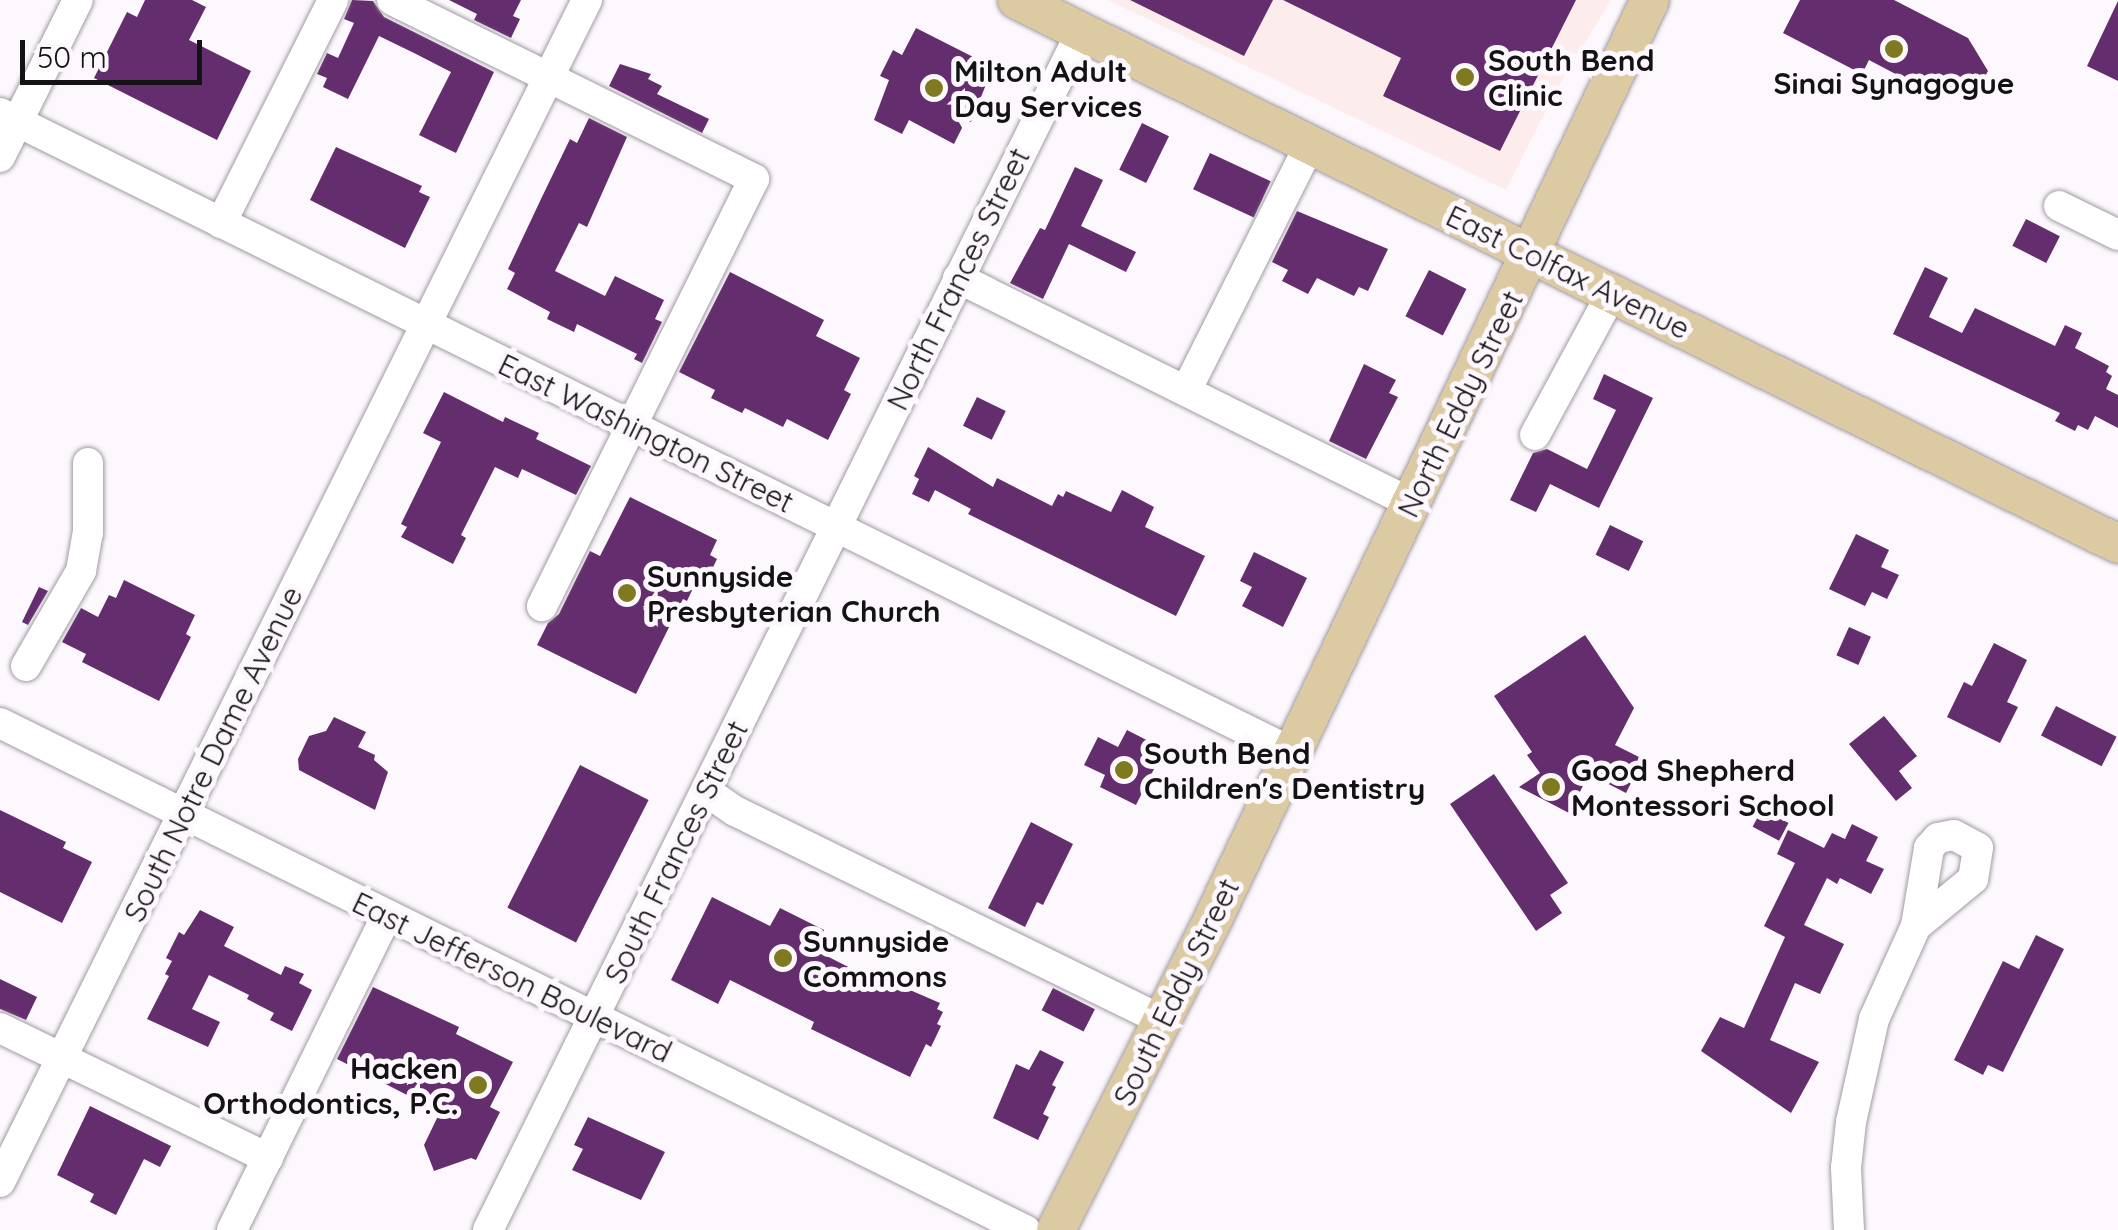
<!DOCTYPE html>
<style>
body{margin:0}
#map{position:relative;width:2118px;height:1230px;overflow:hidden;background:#fdf8fe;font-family:Quicksand,sans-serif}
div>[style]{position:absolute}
.medical>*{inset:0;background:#fcecec}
.building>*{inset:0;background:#642e6e;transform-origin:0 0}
.roads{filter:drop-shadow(0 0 2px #a19ba2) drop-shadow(0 0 2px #a19ba2)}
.minor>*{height:30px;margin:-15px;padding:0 15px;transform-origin:15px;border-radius:15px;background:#fff}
.major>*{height:38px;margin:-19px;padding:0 19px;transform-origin:19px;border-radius:19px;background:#dccaa3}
.dots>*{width:28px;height:28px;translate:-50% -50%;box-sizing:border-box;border:5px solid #fdf8fe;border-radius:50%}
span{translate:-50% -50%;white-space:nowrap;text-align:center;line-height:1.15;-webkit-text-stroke:10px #fdf8fe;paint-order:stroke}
.poi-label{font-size:30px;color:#151215;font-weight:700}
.left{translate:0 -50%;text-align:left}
.right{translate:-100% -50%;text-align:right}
.street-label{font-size:30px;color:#151215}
.scale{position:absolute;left:20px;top:40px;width:182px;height:45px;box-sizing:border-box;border:5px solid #151215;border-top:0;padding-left:12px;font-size:30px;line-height:35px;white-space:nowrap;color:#151215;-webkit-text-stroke:8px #fdf8fe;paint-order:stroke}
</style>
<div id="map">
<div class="medical">
<i style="clip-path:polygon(1108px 0,1611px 0,1558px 87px,1506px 190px)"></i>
</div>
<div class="building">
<i style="clip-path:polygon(145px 0,192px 0,206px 7px,189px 40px,251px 71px,217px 140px,94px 78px,127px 12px,137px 17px)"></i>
<i style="clip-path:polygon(352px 0,373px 1px,384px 17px,494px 72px,456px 153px,419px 135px,451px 72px,416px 54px,379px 36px,348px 99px,323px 87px,327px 78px,317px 74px,327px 53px,338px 58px,354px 23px,344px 19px)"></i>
<i style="clip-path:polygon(449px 0,521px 0,513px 16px,520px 19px,511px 38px,474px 20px,477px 14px)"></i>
<i style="clip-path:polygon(1130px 0,1273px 0,1244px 56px)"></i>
<i style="clip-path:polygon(1283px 0,1576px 0,1500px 151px,1383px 96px,1401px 58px)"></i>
<i style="clip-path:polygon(1800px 0,1894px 0,1968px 38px,1988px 71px,1976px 92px,1941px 98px,1869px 60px,1862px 74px,1783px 33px)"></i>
<i style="clip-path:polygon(2118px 1px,2118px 81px,2087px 66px)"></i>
<i style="clip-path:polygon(916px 28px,993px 67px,971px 122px,966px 120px,954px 144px,909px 120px,902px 134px,874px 120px,889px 80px,880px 76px,893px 50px,902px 55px)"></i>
<i style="clip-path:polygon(620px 64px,651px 74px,648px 79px,662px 86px,657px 94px,709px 119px,702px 133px,609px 86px)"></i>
<i style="clip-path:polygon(589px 118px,627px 137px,587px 227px,579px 223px,555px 271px,605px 296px,615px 276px,664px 300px,655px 319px,662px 322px,642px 363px,634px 359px,637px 354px,577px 324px,574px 332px,547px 319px,550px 312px,507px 289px,515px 273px,508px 269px,541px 199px,570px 139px,577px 143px)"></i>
<i style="left:1142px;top:123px;width:30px;height:52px;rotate:26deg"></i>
<i style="clip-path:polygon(336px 147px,422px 186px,419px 192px,430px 197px,405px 248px,310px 200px)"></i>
<i style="left:1210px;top:153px;width:67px;height:40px;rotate:25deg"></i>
<i style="clip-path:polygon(1075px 167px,1103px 180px,1081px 226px,1136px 252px,1126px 272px,1069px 244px,1043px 299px,1010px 283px,1040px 228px,1045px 230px)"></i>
<i style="clip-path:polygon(1297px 211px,1388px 249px,1368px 291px,1359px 287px,1354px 296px,1317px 278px,1308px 294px,1282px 281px,1288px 270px,1272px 262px)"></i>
<i style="left:2026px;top:219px;width:38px;height:30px;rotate:27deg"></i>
<i style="clip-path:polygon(1925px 267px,1948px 278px,1929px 317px,1962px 333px,1975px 308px,2055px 346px,2065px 325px,2082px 333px,2075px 348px,2109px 366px,2106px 372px,2112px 376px,2106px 389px,2118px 395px,2118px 428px,2095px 416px,2088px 430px,2078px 425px,2075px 431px,2055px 421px,2060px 413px,1893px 334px)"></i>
<i style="left:1429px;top:270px;width:42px;height:52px;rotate:27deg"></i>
<i style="clip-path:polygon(730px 272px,824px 320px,816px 336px,860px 358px,844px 390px,851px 394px,828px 440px,787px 419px,783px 427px,745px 408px,742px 413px,711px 398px,715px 390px,679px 372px)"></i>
<i style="clip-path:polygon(1364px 364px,1396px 380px,1389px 393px,1398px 397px,1366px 459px,1329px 441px)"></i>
<i style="clip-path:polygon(1604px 374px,1653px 398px,1599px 508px,1550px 484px,1536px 512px,1510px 500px,1533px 453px,1547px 449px,1587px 469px,1616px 410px,1593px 399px)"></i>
<i style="clip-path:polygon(444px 392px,503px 422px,505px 417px,539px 433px,536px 439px,591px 466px,576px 495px,522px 469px,518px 478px,495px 467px,461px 535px,466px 538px,453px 564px,401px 537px,407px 527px,401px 524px,441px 442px,423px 433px)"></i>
<i style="left:977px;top:397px;width:32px;height:32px;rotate:26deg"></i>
<i style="clip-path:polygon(928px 447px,993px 487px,997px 478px,1052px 506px,1058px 494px,1063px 497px,1066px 491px,1111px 512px,1122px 490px,1154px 507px,1145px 527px,1205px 556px,1176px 616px,968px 514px,971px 509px,935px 490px,929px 502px,912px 494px,919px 479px,914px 476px)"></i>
<i style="clip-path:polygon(630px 497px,717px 540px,710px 555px,717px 559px,703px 588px,695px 584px,687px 601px,683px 599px,636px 694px,537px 645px,548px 623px,559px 614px,590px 551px,600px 556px)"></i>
<i style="left:1610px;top:525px;width:37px;height:33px;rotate:26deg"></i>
<i style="clip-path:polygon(1856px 534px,1889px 550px,1881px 567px,1899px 575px,1887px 599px,1872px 592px,1865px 606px,1829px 589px)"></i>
<i style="clip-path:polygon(1254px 552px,1307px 578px,1283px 627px,1242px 606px,1252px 587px,1240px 581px)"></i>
<i style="clip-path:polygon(124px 580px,195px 615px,186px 634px,191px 637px,159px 701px,82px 662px,86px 654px,62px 642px,81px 608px,98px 617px,109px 595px,116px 598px)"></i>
<i style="clip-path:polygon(39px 587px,48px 591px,28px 625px,22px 622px)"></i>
<i style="left:1849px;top:627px;width:24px;height:31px;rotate:24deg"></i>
<i style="clip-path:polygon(1585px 635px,1634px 708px,1615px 745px,1643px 759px,1626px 793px,1589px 774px,1569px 813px,1519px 787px,1540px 773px,1527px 755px,1532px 752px,1494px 696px)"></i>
<i style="clip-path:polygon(1994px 643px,2027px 660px,2007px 702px,2018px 707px,2000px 743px,1947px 717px,1964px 682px,1972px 686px)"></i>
<i style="left:2056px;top:706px;width:68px;height:33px;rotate:27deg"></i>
<i style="clip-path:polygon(1884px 716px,1917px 756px,1899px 771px,1912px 788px,1896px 801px,1849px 744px)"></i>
<i style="clip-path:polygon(334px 717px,366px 732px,358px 747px,375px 755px,374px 760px,388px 772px,375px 810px,299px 770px,298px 759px,309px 736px,326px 731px)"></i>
<i style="clip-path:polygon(1127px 730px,1164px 749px,1136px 805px,1100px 787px,1105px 775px,1084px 765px,1098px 737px,1118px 747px)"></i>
<i style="left:580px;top:765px;width:77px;height:160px;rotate:27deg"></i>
<i style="clip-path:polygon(1494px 774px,1568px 883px,1550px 895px,1562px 913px,1536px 931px,1450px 804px)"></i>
<i style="left:1762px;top:809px;width:30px;height:20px;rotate:28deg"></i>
<i style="clip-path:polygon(0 810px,66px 842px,63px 848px,92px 862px,62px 923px,0 892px)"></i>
<i style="clip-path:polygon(1031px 822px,1073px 844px,1043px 905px,1037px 902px,1025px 927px,988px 908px)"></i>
<i style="clip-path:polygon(1852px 824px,1878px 837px,1866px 861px,1884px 869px,1871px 894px,1840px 878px,1837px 884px,1827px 878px,1804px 925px,1844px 944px,1820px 994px,1795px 983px,1770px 1040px,1819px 1062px,1791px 1113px,1701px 1051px,1720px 1017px,1744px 1028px,1785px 937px,1764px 926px,1795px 863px,1777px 854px,1788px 830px,1824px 848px,1832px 833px,1845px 839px)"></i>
<i style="clip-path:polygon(712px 897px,770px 926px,780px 908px,824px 930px,815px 950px,864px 975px,866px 971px,940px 1003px,937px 1009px,943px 1012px,937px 1024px,941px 1026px,931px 1047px,926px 1044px,910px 1077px,811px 1029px,814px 1022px,730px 980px,718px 1004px,671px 980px)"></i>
<i style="clip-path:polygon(200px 910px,234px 927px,224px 946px,281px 975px,285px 966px,304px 974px,299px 983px,312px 990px,292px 1031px,270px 1020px,274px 1013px,247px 999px,249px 995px,209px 975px,192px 1009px,220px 1022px,208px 1047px,147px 1019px,169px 976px,165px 974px,172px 961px,166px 958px,179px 932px,184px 935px)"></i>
<i style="clip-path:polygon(2036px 935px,2064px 949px,2003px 1072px,1988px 1065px,1983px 1075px,1954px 1060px,2003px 961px,2019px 969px)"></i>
<i style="clip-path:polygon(0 979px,37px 997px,26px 1020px,0 1009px)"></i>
<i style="clip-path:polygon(373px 987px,459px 1027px,456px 1034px,513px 1062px,490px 1107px,500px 1112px,476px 1160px,471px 1158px,434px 1171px,424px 1145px,440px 1112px,337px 1059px)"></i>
<i style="left:1053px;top:988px;width:47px;height:25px;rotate:27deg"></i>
<i style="clip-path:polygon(1040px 1050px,1064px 1062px,1052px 1085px,1056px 1087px,1043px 1114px,1049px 1117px,1038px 1140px,993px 1118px,1016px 1064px,1029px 1070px)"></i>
<i style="clip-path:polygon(90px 1106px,171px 1146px,160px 1167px,144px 1159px,116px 1215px,90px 1202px,94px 1194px,57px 1175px)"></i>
<i style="clip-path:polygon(588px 1117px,665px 1152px,641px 1200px,572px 1170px,583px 1149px,574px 1145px)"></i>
</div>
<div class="roads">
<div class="minor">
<i style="left:392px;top:0;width:404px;rotate:26.3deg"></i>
<i style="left:754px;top:179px;width:477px;rotate:116.4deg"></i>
<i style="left:0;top:113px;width:1443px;rotate:26.33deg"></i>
<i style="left:0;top:157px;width:175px;rotate:-63.6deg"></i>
<i style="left:2059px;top:206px;width:66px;rotate:26.2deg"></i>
<i style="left:221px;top:223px;width:250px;rotate:-63.3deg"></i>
<i style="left:958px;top:278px;width:506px;rotate:26.41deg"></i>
<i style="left:1187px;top:389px;width:274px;rotate:-63.3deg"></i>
<i style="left:1535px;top:435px;width:162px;rotate:-61.5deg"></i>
<i style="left:26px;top:666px;width:110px;rotate:-59.9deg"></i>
<i style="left:81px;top:571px;width:39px;rotate:-80deg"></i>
<i style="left:88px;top:533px;width:70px;rotate:-90deg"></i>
<i style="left:0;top:723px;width:1144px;rotate:26.32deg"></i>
<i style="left:706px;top:791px;width:35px;rotate:35deg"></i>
<i style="left:735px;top:811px;width:477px;rotate:26.1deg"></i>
<i style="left:0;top:1028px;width:298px;rotate:25.9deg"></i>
<i style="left:0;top:1182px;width:1320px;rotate:-63.59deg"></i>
<i style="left:232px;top:1230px;width:351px;rotate:-63.8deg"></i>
<i style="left:488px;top:1230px;width:1337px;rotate:-63.66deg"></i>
<i style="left:1849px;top:1230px;width:62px;rotate:-92.8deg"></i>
<i style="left:1846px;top:1168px;width:46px;rotate:-83.8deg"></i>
<i style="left:1851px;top:1122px;width:106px;rotate:-77.4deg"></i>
<i style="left:1874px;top:1019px;width:102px;rotate:-65.7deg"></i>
<i style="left:1916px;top:926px;width:79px;rotate:-80.5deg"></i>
<i style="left:1929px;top:848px;width:13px;rotate:-48deg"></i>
<i style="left:1938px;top:838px;width:16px;rotate:-11deg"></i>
<i style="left:1954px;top:835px;width:27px;rotate:28deg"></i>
<i style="left:1978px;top:848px;width:31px;rotate:99deg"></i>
<i style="left:1973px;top:879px;width:74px;rotate:140.5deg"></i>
</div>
<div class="major">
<i style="left:1017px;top:0;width:1228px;rotate:26.29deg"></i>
<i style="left:1056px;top:1230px;width:351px;rotate:-63.2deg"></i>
<i style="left:1214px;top:917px;width:1015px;rotate:-64.57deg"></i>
</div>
</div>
<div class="dots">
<i style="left:1894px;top:49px;background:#7f7a20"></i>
<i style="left:1465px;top:77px;background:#7f7a20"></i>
<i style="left:934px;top:88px;background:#7f7a20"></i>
<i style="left:627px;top:593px;background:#7f7a20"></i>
<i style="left:1124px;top:770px;background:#7f7a20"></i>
<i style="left:1551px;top:787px;background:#7f7a20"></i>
<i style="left:783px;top:958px;background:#7f7a20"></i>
<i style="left:478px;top:1085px;background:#7f7a20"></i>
</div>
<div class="poi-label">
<span class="left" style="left:1488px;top:77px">South Bend<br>Clinic</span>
<span class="left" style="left:954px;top:88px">Milton Adult<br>Day Services</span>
<span style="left:1894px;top:83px">Sinai Synagogue</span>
<span class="left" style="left:647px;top:593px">Sunnyside<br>Presbyterian Church</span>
<span class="left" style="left:1144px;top:770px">South Bend<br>Children's Dentistry</span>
<span class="left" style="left:1571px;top:787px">Good Shepherd<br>Montessori School</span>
<span class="left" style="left:803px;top:958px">Sunnyside<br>Commons</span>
<span class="right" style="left:458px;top:1085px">Hacken<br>Orthodontics, P.C.</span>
</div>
<div class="street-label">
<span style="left:1568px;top:272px;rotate:26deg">East Colfax Avenue</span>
<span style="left:958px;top:279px;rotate:-64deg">North Frances Street</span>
<span style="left:1460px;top:404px;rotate:-64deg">North Eddy Street</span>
<span style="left:646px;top:433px;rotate:26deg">East Washington Street</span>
<span style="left:213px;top:754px;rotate:-64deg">South Notre Dame Avenue</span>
<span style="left:676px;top:852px;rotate:-64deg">South Frances Street</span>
<span style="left:512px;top:977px;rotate:26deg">East Jefferson Boulevard</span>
<span style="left:1176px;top:992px;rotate:-64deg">South Eddy Street</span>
</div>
<div class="scale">50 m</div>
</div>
